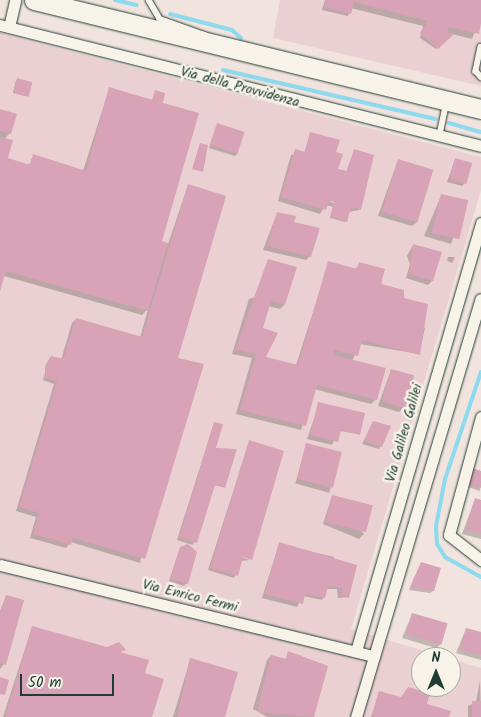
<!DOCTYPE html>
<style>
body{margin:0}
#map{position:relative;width:481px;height:717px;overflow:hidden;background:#f1e3de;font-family:Kalam,sans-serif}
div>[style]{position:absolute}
.built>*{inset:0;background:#ead0d2}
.shadow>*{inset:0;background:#0003;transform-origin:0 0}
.stream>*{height:4px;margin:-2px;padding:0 2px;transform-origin:2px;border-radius:2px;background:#8dd9ed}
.building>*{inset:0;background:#d8a2b7;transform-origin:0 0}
.roads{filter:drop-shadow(0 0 1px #1f3d34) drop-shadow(0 0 1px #1f3d34)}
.service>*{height:5.5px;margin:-2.75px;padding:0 2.75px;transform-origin:2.75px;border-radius:2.75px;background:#f7f3e8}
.minor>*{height:11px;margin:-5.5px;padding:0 5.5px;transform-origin:5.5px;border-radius:5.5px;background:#f7f3e8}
.primary>*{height:19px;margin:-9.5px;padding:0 9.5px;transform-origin:9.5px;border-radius:9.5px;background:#f7f3e8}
span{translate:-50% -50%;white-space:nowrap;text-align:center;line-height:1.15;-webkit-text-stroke:5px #f7f3e8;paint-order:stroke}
.street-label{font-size:14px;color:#1f3d34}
.north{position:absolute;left:411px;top:647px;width:50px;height:50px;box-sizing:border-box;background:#f7f3e8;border:1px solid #a1aaa0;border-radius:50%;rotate:0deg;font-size:14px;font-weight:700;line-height:20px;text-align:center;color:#1f3d34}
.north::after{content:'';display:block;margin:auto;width:18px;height:22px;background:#1f3d34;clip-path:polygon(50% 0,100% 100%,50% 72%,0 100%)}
.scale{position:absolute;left:20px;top:674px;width:94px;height:22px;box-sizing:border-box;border:2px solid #1f3d34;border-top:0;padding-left:6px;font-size:15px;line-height:18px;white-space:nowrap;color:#1f3d34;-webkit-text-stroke:4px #f7f3e8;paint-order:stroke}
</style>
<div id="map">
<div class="built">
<i style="clip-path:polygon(280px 0,481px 0,481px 86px,273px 38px)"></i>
<i style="clip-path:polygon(0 33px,481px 157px,481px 190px,351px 629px,444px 657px,421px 657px,421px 687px,451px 687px,451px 659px,481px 668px,481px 717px,0 717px)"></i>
</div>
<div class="shadow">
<i style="clip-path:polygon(325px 0,481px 0,481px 16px,472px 39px,452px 34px,436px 49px,420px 38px,423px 26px,351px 8px,348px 16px,322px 10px)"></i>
<i style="clip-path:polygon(16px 80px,26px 95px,25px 96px,13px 93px)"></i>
<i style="clip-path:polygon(evenodd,109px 89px,161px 102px,160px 242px,168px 244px,188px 185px,176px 359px,140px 563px,71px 542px,66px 548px,30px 538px,36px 517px,16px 511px,54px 384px,43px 380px,49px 360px,61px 360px,72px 323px,76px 319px,140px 338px,148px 309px,142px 315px,4px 276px,0 288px,0 111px,10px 133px,4px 139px,7px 159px,28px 165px,34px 156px,83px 171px,109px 89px,31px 159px,33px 159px,28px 170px,31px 159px)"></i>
<i style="clip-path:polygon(218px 124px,238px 153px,235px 156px,209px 148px)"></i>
<i style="clip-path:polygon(evenodd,310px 134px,335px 153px,337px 170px,346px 172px,354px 151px,373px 156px,359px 210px,349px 212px,345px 222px,330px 218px,333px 207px,326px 205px,320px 214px,278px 201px,291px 155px,304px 153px,310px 134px,323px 198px,337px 202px,335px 204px,323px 198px)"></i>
<i style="clip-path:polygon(398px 160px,417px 222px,412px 226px,378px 216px)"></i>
<i style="clip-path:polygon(455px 160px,465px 183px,462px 186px,447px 182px)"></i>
<i style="clip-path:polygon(441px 196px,466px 201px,451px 244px,424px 236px)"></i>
<i style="clip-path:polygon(277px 213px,293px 223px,310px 256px,306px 260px,263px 250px)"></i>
<i style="clip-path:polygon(413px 245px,432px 281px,428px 285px,406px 278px,410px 264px,407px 256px)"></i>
<i style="clip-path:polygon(448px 257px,455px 257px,452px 263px,447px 261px)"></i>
<i style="clip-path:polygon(269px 260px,284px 305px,280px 309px,268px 306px,261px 329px,264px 358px,296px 365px,329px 262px,355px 270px,360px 263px,402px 303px,425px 328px,419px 354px,360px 344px,352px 361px,376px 399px,371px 404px,314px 389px,301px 430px,236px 414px,252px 358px,232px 354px,249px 299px,255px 297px)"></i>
<i style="clip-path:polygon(391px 370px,403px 408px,399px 412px,378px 406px)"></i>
<i style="clip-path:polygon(319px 404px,359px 434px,339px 431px,332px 445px,307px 439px)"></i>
<i style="clip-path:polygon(373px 422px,381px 446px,379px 449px,362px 444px)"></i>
<i style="clip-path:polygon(214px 423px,215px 448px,235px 450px,224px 487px,213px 485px,193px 545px,177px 540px)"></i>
<i style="clip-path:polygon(249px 442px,219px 551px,250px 560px,240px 561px,234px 578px,208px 570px)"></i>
<i style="left:306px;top:444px;width:35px;height:41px;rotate:15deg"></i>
<i style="clip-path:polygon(481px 472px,480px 491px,465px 486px)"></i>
<i style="clip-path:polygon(332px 496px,364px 534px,359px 539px,323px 524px)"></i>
<i style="clip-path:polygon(475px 499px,481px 501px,481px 539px,462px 534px)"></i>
<i style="clip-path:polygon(279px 544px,334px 557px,333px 564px,348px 597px,338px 598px,337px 589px,327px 589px,322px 600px,303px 596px,297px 607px,262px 598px)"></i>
<i style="clip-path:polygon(180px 548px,187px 583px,184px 586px,169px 581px)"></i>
<i style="clip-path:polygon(421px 564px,433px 591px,430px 593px,409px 590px)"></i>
<i style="clip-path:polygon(6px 596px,4px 664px,0 669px,0 611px)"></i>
<i style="clip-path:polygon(412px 614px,441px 644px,436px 648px,402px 638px)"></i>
<i style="clip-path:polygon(32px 627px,107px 648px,118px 644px,121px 653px,144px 673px,151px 717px,3px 717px)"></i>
<i style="clip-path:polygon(466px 629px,481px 633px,481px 660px,456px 653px)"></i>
<i style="clip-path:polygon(288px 652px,302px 656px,299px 661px,327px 667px,313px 717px,267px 717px,253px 709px,267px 660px,271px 656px,286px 659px)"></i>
<i style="clip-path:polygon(190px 660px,224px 717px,173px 717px)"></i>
<i style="clip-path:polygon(480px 680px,481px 717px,468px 717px,468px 706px,476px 702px)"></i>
<i style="clip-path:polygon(379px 692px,447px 717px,371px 717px)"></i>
</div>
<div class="stream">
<i style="left:115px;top:0;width:22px;rotate:13deg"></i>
<i style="left:170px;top:14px;width:64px;rotate:14.5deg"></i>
<i style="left:232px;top:30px;width:12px;rotate:42deg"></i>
<i style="left:223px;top:70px;width:218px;rotate:13deg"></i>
<i style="left:449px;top:123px;width:33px;rotate:16deg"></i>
<i style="left:481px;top:372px;width:113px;rotate:108.6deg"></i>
<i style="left:445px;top:479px;width:48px;rotate:100.8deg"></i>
<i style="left:436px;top:526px;width:18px;rotate:87deg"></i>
<i style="left:437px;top:544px;width:15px;rotate:58deg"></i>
<i style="left:445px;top:557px;width:41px;rotate:29.1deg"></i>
</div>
<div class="building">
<i style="clip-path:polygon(326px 0,481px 0,481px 23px,479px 34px,449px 27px,447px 32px,454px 34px,438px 49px,420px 33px,428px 21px,354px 2px,351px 14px,324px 7px)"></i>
<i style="left:17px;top:78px;width:16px;height:15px;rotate:15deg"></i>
<i style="clip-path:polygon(109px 87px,152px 100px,155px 90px,165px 93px,163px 103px,199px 113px,162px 241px,168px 243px,148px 311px,6px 271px,0 291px,0 137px,13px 140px,8px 158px,30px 165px,33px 154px,86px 171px)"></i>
<i style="clip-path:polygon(0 109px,17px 114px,11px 134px,0 131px)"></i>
<i style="left:217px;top:123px;width:29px;height:23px;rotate:18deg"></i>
<i style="clip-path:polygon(310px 132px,340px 140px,336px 152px,343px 154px,338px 169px,347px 171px,354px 149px,374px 155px,361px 210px,351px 207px,347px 222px,330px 217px,334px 202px,329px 201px,326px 210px,281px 197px,295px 149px,305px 152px)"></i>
<i style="clip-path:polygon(200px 143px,208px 145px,203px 172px,192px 169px)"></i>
<i style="left:455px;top:158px;width:18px;height:22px;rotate:16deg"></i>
<i style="left:398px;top:159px;width:37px;height:55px;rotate:17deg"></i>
<i style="clip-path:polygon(188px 184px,226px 196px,178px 358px,204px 364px,145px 559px,73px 538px,71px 545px,33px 534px,39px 513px,19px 507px,57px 381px,45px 378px,45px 366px,51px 356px,63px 359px,76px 318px,142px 337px)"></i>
<i style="left:441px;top:194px;width:28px;height:40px;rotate:13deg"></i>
<i style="clip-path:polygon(277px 212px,296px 216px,294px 222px,320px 228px,311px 257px,267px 246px)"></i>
<i style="clip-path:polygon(413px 244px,442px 252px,433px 281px,409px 274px)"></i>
<i style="clip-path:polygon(268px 259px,297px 267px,285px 305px,271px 301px,263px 328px,278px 333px,266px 357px,298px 365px,328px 261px,357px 269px,359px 262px,385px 269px,381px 284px,404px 290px,404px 298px,428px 304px,420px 355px,362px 340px,358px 356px,334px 350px,333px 355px,386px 368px,377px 400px,317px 385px,306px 426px,240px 410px,256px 354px,235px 350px)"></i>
<i style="left:391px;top:369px;width:24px;height:34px;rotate:15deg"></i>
<i style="clip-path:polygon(318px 402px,365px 413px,360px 435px,341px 430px,338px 442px,310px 435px)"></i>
<i style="clip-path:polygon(373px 421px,391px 426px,382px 447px,364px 441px)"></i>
<i style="clip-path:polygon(214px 422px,223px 424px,216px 448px,237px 449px,225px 488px,215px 485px,197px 543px,179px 538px)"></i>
<i style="clip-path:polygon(249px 440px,284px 451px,252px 560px,243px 557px,238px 576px,210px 568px)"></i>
<i style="left:306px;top:443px;width:37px;height:37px;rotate:14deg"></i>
<i style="clip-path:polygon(472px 468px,481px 471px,481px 488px,467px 484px)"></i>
<i style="left:332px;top:495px;width:42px;height:28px;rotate:14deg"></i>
<i style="clip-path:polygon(475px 498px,481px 500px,481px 534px,465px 530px)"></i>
<i style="clip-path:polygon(279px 542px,357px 565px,349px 598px,340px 596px,342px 588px,328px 586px,325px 598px,305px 594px,303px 604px,265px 594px)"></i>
<i style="clip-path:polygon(188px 544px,197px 552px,188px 584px,170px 579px,180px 547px)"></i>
<i style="clip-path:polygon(421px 562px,441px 568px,434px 591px,410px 587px)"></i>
<i style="clip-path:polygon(6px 595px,24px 600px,6px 665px,0 663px,0 614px)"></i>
<i style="left:412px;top:613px;width:37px;height:22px;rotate:16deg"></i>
<i style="clip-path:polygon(32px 626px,107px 647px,119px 642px,126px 650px,120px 652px,149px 660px,145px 673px,164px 679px,152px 717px,5px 717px)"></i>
<i style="clip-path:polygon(466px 628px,481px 632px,481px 655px,460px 649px)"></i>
<i style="clip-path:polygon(288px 651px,328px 666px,314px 717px,257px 712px,271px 655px,286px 659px)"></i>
<i style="clip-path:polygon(190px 658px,238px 672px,225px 717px,177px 717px)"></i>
<i style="clip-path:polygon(0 677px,9px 680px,5px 695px,0 694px)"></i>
<i style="clip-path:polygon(408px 687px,430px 693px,427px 704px,451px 711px,449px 717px,372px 717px,379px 691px,401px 697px)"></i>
<i style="left:472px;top:701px;width:9px;height:16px"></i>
</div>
<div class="roads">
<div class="service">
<i style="left:149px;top:0;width:22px;rotate:60deg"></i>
<i style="left:160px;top:19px;width:48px;rotate:19.6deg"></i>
<i style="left:481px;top:47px;width:25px;rotate:102deg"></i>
<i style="left:476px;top:71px;width:8px;rotate:50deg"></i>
<i style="left:439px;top:137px;width:35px;rotate:-78deg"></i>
</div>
<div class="minor">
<i style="left:0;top:25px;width:496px;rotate:14.1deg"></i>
<i style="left:9px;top:27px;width:28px;rotate:-77deg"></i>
<i style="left:481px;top:417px;width:122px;rotate:105.2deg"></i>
<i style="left:449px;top:535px;width:41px;rotate:38deg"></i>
<i style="left:0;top:565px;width:385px;rotate:13.7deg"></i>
<i style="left:356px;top:651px;width:446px;rotate:-73.7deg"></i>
<i style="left:356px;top:717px;width:436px;rotate:-73.4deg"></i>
</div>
<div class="primary">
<i style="left:34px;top:0;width:460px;rotate:13.7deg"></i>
</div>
</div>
<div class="street-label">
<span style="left:240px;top:87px;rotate:15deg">Via della Provvidenza</span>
<span style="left:404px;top:433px;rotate:-74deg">Via Galileo Galilei</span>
<span style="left:190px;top:596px;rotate:14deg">Via Enrico Fermi</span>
</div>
<div class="north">N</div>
<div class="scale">50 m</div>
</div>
